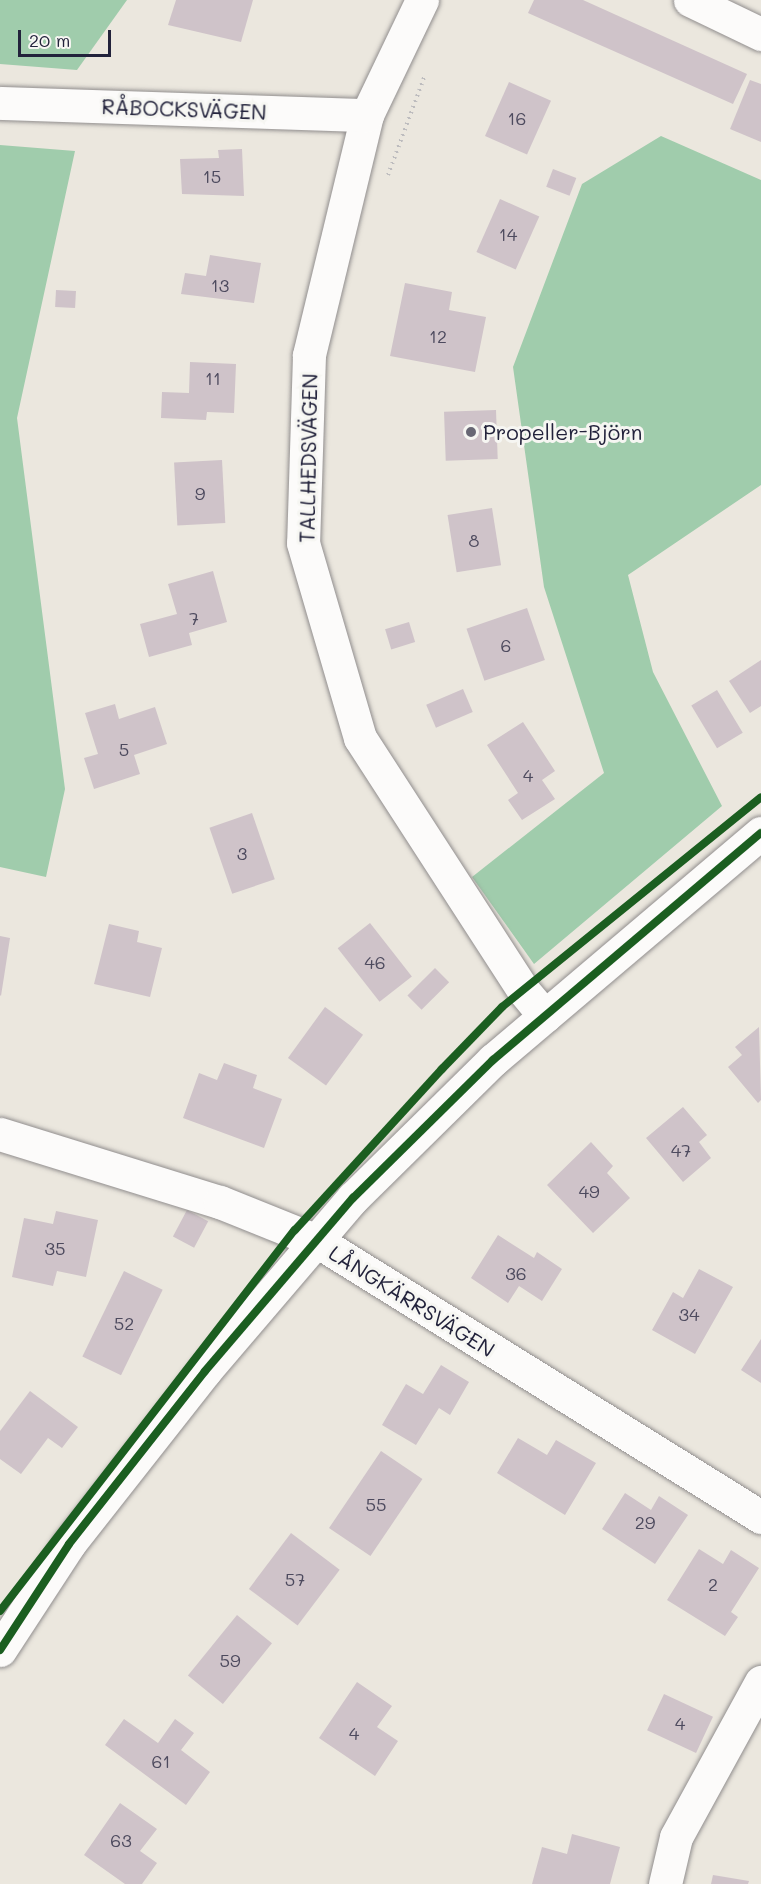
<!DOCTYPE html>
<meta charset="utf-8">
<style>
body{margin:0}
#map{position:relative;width:761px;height:1884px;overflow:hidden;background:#ebe7de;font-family:Mali,sans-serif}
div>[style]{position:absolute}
.forest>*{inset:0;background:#a0ccac}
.building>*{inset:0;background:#cfc3c9;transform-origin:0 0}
.path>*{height:4px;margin-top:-2px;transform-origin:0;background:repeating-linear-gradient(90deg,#bdbcbe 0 1.5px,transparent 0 6px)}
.roads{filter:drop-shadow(0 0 2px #918e8e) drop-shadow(0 0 2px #918e8e)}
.street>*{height:33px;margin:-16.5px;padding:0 16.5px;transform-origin:16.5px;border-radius:16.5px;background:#fcfbfa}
.secondary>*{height:33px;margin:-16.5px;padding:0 16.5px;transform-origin:16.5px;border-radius:16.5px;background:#fcfbfa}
.cycleway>*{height:8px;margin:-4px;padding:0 4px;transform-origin:4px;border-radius:4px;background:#1b5e20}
.dots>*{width:16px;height:16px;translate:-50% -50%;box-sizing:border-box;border:3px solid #f6f6f2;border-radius:50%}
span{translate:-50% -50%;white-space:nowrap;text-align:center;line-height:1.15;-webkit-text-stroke:6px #f6f6f2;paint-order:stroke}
.number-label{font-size:18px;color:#4d4a5e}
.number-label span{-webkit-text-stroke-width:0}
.street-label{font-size:21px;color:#22223b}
.poi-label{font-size:21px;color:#22223b}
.left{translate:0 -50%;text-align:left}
.scale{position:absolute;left:18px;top:30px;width:93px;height:27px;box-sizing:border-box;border:3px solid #22223b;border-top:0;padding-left:8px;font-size:18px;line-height:21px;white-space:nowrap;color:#22223b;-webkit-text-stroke:4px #f6f6f2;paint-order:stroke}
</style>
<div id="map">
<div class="forest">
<i style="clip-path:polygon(0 0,127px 0,77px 70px,0 64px)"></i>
<i style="clip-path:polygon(661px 136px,761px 180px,761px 485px,628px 575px,653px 672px,722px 806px,534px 964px,472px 877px,604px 773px,544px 587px,513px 367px,582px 184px)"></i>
<i style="clip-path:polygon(0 145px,75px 151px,17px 418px,65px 789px,46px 877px,0 867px)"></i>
</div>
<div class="building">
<i style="clip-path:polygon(176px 0,253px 0,241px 42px,168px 25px)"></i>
<i style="clip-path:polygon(534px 0,583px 0,747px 74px,733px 104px,528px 13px)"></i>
<i style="clip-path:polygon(750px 80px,761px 84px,761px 142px,730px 129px)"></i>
<i style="left:509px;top:82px;width:46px;height:59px;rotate:24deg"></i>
<i style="clip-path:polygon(242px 149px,244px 196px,182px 194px,180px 159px,219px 158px,218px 150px)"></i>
<i style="left:553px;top:169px;width:25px;height:19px;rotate:21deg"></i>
<i style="left:500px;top:199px;width:43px;height:58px;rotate:24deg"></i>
<i style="clip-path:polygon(210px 255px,261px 263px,254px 303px,181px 294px,185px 273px,206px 276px)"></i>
<i style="clip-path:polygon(405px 283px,452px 292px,449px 310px,486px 317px,475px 372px,390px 356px)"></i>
<i style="left:56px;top:290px;width:20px;height:17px;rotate:3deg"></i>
<i style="clip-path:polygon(190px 362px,236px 364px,234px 413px,207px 412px,206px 420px,161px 418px,162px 392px,189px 393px)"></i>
<i style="left:496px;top:410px;width:49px;height:52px;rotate:88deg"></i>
<i style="left:222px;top:460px;width:63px;height:48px;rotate:87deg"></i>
<i style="left:492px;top:508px;width:58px;height:45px;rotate:81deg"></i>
<i style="clip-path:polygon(213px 571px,227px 622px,189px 633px,192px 645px,149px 657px,140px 624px,177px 614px,168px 584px)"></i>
<i style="left:527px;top:608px;width:55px;height:64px;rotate:71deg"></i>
<i style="left:409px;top:622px;width:21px;height:25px;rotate:73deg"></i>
<i style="clip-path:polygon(761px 660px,761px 706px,750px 713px,729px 681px)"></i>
<i style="left:463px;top:689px;width:25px;height:40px;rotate:67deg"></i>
<i style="left:717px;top:690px;width:50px;height:30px;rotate:59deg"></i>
<i style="clip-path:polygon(115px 704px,119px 719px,155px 707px,167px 744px,134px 755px,140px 774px,94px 789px,84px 758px,98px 754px,85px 713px)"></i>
<i style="clip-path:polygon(523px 722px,555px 771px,542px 780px,555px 799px,522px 820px,508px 800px,518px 793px,487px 745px)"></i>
<i style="left:252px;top:813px;width:70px;height:45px;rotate:71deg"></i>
<i style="left:370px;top:923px;width:68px;height:41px;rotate:52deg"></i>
<i style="clip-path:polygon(109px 924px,139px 931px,137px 942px,162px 948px,150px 997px,94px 984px)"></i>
<i style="clip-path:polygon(0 936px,10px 938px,1px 996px,0 995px)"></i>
<i style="left:435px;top:968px;width:20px;height:39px;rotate:45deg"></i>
<i style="left:325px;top:1007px;width:47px;height:63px;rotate:36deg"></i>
<i style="clip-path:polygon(759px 1027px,761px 1100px,758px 1103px,728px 1067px,742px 1055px,735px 1047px)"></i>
<i style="clip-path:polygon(224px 1063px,257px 1075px,253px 1088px,282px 1099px,264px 1148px,183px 1118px,199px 1073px,217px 1080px)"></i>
<i style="clip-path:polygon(683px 1107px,707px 1135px,699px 1142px,711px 1158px,683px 1182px,646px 1138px)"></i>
<i style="clip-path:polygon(591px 1142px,613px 1166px,607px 1173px,630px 1198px,593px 1233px,547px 1185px)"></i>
<i style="left:187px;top:1210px;width:24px;height:30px;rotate:28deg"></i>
<i style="clip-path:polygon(56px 1211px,98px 1220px,86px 1277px,57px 1271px,53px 1286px,12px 1277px,24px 1218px,53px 1224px)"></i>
<i style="clip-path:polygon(498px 1235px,534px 1258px,537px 1252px,562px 1269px,542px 1301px,519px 1286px,508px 1303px,471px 1278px)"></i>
<i style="clip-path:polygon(699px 1269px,733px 1287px,695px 1354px,652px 1330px,673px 1292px,683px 1298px)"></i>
<i style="left:124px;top:1271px;width:43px;height:95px;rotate:26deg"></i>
<i style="clip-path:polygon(761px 1339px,761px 1383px,741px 1370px)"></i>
<i style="clip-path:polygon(441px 1365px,469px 1382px,450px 1415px,439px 1408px,416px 1445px,382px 1425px,406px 1384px,423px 1394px)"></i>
<i style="clip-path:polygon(30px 1391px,78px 1427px,62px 1448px,48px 1438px,21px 1474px,0 1459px,0 1431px)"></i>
<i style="clip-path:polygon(518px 1438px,547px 1455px,556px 1440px,596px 1463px,565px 1515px,497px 1473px)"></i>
<i style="left:381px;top:1451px;width:50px;height:93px;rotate:34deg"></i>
<i style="clip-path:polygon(625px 1493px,651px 1510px,659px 1496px,688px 1515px,655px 1564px,602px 1529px)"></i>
<i style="left:291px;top:1533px;width:61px;height:70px;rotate:37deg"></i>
<i style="clip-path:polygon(699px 1549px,723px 1564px,731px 1550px,759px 1568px,731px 1612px,738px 1617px,725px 1636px,667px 1600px)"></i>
<i style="left:237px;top:1615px;width:45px;height:78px;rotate:39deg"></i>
<i style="clip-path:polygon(357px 1682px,392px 1706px,377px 1727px,398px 1741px,375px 1776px,319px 1738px)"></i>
<i style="left:664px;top:1694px;width:54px;height:40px;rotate:25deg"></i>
<i style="clip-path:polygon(124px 1719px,158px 1743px,175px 1719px,194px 1733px,181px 1750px,210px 1772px,186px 1805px,105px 1745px)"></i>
<i style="clip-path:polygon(120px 1803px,157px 1829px,140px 1851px,157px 1863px,142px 1884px,125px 1884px,84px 1855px)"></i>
<i style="clip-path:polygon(572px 1834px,620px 1847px,610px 1884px,532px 1884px,542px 1847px,567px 1854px)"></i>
<i style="clip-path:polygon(713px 1875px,749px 1881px,748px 1884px,711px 1884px)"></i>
</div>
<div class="path">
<i style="left:388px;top:175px;width:107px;rotate:-69.7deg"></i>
</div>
<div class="roads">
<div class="street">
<i style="left:422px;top:0;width:127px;rotate:115.6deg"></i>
<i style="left:367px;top:115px;width:247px;rotate:103.6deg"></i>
<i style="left:309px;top:355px;width:188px;rotate:91.8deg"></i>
<i style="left:303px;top:543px;width:203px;rotate:73.7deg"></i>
<i style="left:360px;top:738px;width:300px;rotate:57.1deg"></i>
<i style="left:523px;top:990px;width:34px;rotate:50deg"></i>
<i style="left:690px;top:0;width:79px;rotate:25.6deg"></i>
<i style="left:0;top:103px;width:367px;rotate:1.9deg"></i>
<i style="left:0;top:1134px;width:230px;rotate:17.2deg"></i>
<i style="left:220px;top:1202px;width:105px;rotate:21.9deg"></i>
<i style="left:317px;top:1241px;width:523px;rotate:31.87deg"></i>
<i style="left:665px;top:1884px;width:48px;rotate:-76.8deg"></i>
<i style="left:676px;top:1837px;width:177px;rotate:-61.3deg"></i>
</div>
<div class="secondary">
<i style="left:0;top:1650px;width:126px;rotate:-56.9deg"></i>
<i style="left:69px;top:1544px;width:220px;rotate:-51.8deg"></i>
<i style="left:205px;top:1371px;width:228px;rotate:-49.5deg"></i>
<i style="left:353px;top:1198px;width:197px;rotate:-44.6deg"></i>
<i style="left:493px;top:1060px;width:351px;rotate:-40.3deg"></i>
</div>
</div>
<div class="cycleway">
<i style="left:0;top:1611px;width:482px;rotate:-52.3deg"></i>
<i style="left:295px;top:1230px;width:218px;rotate:-47.6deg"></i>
<i style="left:442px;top:1069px;width:86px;rotate:-45.9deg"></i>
<i style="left:502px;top:1007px;width:333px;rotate:-39deg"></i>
<i style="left:0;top:1650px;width:126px;rotate:-56.9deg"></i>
<i style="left:69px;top:1544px;width:220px;rotate:-51.8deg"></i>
<i style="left:205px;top:1371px;width:228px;rotate:-49.5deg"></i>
<i style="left:353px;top:1198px;width:197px;rotate:-44.6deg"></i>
<i style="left:493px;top:1060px;width:351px;rotate:-40.3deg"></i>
</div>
<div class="dots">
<i style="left:471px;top:432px;background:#686774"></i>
</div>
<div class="number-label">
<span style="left:517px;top:118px">16</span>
<span style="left:212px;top:176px">15</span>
<span style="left:508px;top:234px">14</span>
<span style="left:220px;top:285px">13</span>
<span style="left:438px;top:336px">12</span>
<span style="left:213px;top:378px">11</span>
<span style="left:200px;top:493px">9</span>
<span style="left:474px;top:540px">8</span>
<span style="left:194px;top:618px">7</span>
<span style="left:506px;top:645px">6</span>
<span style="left:124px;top:749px">5</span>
<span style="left:528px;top:775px">4</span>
<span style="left:242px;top:853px">3</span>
<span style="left:375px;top:962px">46</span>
<span style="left:681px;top:1150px">47</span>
<span style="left:589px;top:1191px">49</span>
<span style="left:55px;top:1248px">35</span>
<span style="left:516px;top:1273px">36</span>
<span style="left:689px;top:1314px">34</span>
<span style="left:124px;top:1323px">52</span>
<span style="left:376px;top:1504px">55</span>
<span style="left:645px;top:1522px">29</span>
<span style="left:295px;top:1579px">57</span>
<span style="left:713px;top:1584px">2</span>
<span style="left:230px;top:1660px">59</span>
<span style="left:680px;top:1723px">4</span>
<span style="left:354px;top:1733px">4</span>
<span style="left:161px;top:1761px">61</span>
<span style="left:121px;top:1840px">63</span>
</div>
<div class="street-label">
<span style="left:184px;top:109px;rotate:2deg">RÅBOCKSVÄGEN</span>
<span style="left:308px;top:458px;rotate:-89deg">TALLHEDSVÄGEN</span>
<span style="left:412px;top:1301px;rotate:32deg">LÅNGKÄRRSVÄGEN</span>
</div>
<div class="poi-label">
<span class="left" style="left:483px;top:432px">Propeller-Björn</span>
</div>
<div class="scale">20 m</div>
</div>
